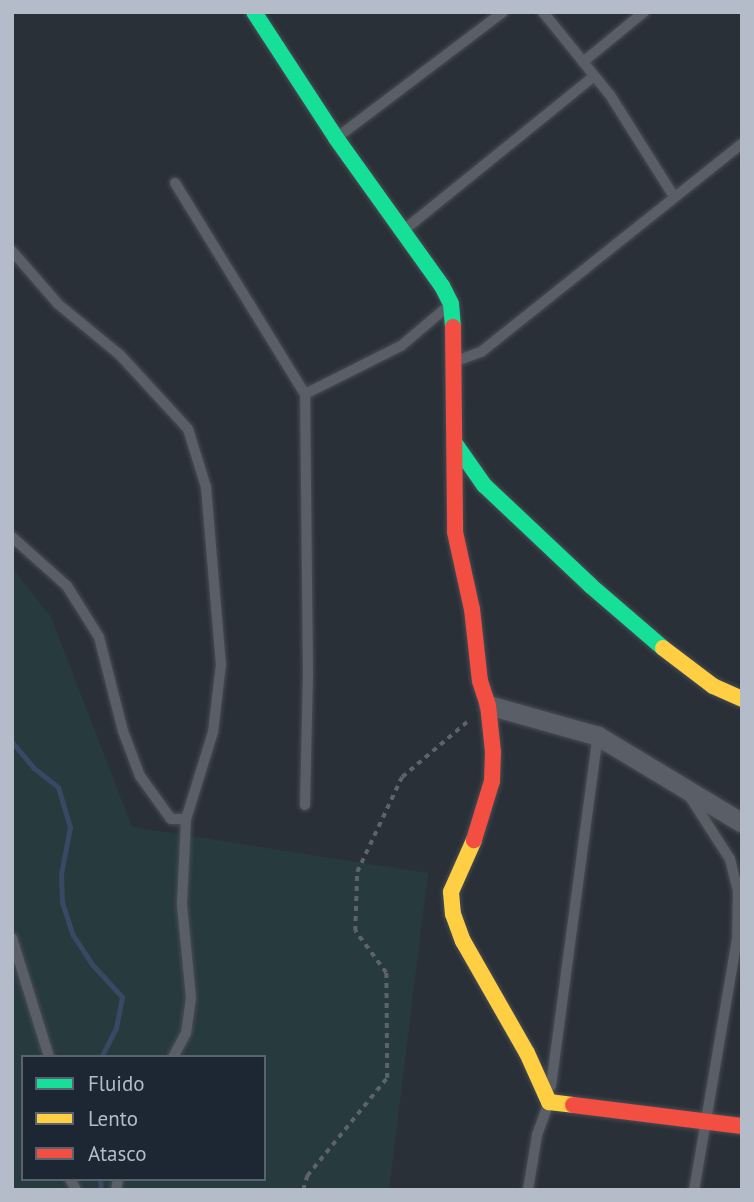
<!DOCTYPE html>
<style>
body{margin:0}
#map{position:relative;width:754px;height:1202px;overflow:hidden;background:#2a3038;font-family:"PT Sans",sans-serif}
div>[style]{position:absolute}
.green>*{inset:0;background:#273a3e}
.stream>*{height:5px;margin:-2.5px;padding:0 2.5px;transform-origin:2.5px;border-radius:2.5px;background:#384963}
.path>*{height:3.5px;margin-top:-1.75px;transform-origin:0;background:repeating-linear-gradient(90deg,#5d636a 0 5px,transparent 0 10px)}
.roads{filter:drop-shadow(0 0 2px #484c53) drop-shadow(0 0 2px #484c53)}
.lane>*{height:10px;margin:-5px;padding:0 5px;transform-origin:5px;border-radius:5px;background:#5a5e66}
.street>*{height:19px;margin:-9.5px;padding:0 9.5px;transform-origin:9.5px;border-radius:9.5px;background:#5a5e66}
.fast>*{height:16px;margin:-8px;padding:0 8px;transform-origin:8px;border-radius:8px;background:#16e098}
.slow>*{height:16px;margin:-8px;padding:0 8px;transform-origin:8px;border-radius:8px;background:#ffcf43}
.jam>*{height:16px;margin:-8px;padding:0 8px;transform-origin:8px;border-radius:8px;background:#f24e42}
span{translate:-50% -50%;white-space:nowrap;text-align:center;line-height:1.15;-webkit-text-stroke:5px #1d2633;paint-order:stroke}
.frame{position:absolute;inset:0;border:14px solid #b4bcc9;pointer-events:none}
.legend{position:absolute;left:21px;top:1055px;width:245px;height:126px;box-sizing:border-box;background:#1d2633;border:2px solid #59626f;margin:0;padding:9px 12px;list-style:none;font-size:21px;color:#b4bcc9}
.legend li{display:flex;align-items:center;gap:14px;height:35px}
.legend b{width:35px;border:2px solid #59626f}
</style>
<div id="map">
<div class="green">
<i style="clip-path:polygon(evenodd,12px 568px,51px 617px,132px 827px,428px 873px,389px 1190px,12px 1190px,12px 568px,23px 1057px,264px 1057px,264px 1179px,23px 1179px,23px 1057px)"></i>
</div>
<div class="stream">
<i style="left:12px;top:742px;width:35px;rotate:50deg"></i>
<i style="left:35px;top:769px;width:29px;rotate:38deg"></i>
<i style="left:58px;top:787px;width:42px;rotate:73.3deg"></i>
<i style="left:70px;top:827px;width:48px;rotate:100.8deg"></i>
<i style="left:61px;top:874px;width:28px;rotate:88deg"></i>
<i style="left:62px;top:902px;width:35px;rotate:72deg"></i>
<i style="left:73px;top:935px;width:33px;rotate:57deg"></i>
<i style="left:91px;top:963px;width:46px;rotate:47.6deg"></i>
<i style="left:122px;top:997px;width:32px;rotate:101deg"></i>
<i style="left:116px;top:1028px;width:33px;rotate:117deg"></i>
<i style="left:100px;top:1179px;width:11px;rotate:85deg"></i>
</div>
<div class="path">
<i style="left:303px;top:1190px;width:15px;rotate:-74deg"></i>
<i style="left:307px;top:1176px;width:127px;rotate:-50.8deg"></i>
<i style="left:387px;top:1078px;width:105px;rotate:-90.5deg"></i>
<i style="left:386px;top:973px;width:52px;rotate:-126.4deg"></i>
<i style="left:355px;top:931px;width:59px;rotate:-88.1deg"></i>
<i style="left:357px;top:872px;width:105px;rotate:-64.7deg"></i>
<i style="left:402px;top:777px;width:85px;rotate:-40.2deg"></i>
</div>
<div class="roads">
<div class="lane">
<i style="left:543px;top:12px;width:107px;rotate:51.1deg"></i>
<i style="left:610px;top:95px;width:118px;rotate:57.8deg"></i>
<i style="left:583px;top:62px;width:79px;rotate:-39.3deg"></i>
<i style="left:339px;top:136px;width:206px;rotate:-37.1deg"></i>
<i style="left:175px;top:183px;width:248px;rotate:58.4deg"></i>
<i style="left:305px;top:394px;width:107px;rotate:-26.6deg"></i>
<i style="left:401px;top:346px;width:60px;rotate:-40.3deg"></i>
<i style="left:404px;top:230px;width:245px;rotate:-39deg"></i>
<i style="left:12px;top:251px;width:70px;rotate:49deg"></i>
<i style="left:58px;top:304px;width:80px;rotate:39.4deg"></i>
<i style="left:120px;top:355px;width:100px;rotate:47.4deg"></i>
<i style="left:188px;top:429px;width:61px;rotate:72.8deg"></i>
<i style="left:206px;top:487px;width:178px;rotate:85.2deg"></i>
<i style="left:221px;top:664px;width:68px;rotate:96.7deg"></i>
<i style="left:213px;top:732px;width:91px;rotate:107.2deg"></i>
<i style="left:186px;top:819px;width:86px;rotate:92.7deg"></i>
<i style="left:182px;top:905px;width:93px;rotate:84.5deg"></i>
<i style="left:191px;top:998px;width:35px;rotate:98deg"></i>
<i style="left:186px;top:1033px;width:27px;rotate:118deg"></i>
<i style="left:456px;top:361px;width:27px;rotate:-20deg"></i>
<i style="left:481px;top:352px;width:334px;rotate:-38.6deg"></i>
<i style="left:12px;top:537px;width:74px;rotate:41.7deg"></i>
<i style="left:67px;top:586px;width:60px;rotate:57.9deg"></i>
<i style="left:99px;top:637px;width:97px;rotate:75.7deg"></i>
<i style="left:123px;top:731px;width:48px;rotate:69.3deg"></i>
<i style="left:140px;top:776px;width:53px;rotate:54.2deg"></i>
<i style="left:171px;top:819px;width:15px"></i>
<i style="left:690px;top:797px;width:74px;rotate:57.2deg"></i>
<i style="left:730px;top:859px;width:33px;rotate:76deg"></i>
<i style="left:738px;top:891px;width:48px;rotate:91.2deg"></i>
<i style="left:737px;top:939px;width:255px;rotate:99.7deg"></i>
<i style="left:305px;top:805px;width:131px;rotate:-88.7deg"></i>
<i style="left:308px;top:674px;width:280px;rotate:-90.6deg"></i>
<i style="left:12px;top:938px;width:125px;rotate:72.7deg"></i>
<i style="left:551px;top:1086px;width:353px;rotate:-82.4deg"></i>
<i style="left:70px;top:1179px;width:13px;rotate:61deg"></i>
<i style="left:116px;top:1190px;width:11px;rotate:-80deg"></i>
<i style="left:528px;top:1190px;width:56px;rotate:-80.7deg"></i>
<i style="left:537px;top:1135px;width:33px;rotate:-70deg"></i>
</div>
<div class="street">
<i style="left:488px;top:705px;width:114px;rotate:15.7deg"></i>
<i style="left:598px;top:736px;width:168px;rotate:31.1deg"></i>
</div>
<div class="fast">
<i style="left:254px;top:12px;width:150px;rotate:56.9deg"></i>
<i style="left:336px;top:138px;width:182px;rotate:54.4deg"></i>
<i style="left:442px;top:286px;width:20px;rotate:63deg"></i>
<i style="left:451px;top:304px;width:23px;rotate:85deg"></i>
<i style="left:456px;top:445px;width:49px;rotate:55deg"></i>
<i style="left:484px;top:485px;width:147px;rotate:43.3deg"></i>
<i style="left:591px;top:586px;width:95px;rotate:40.7deg"></i>
</div>
<div class="slow">
<i style="left:663px;top:648px;width:63px;rotate:37.2deg"></i>
<i style="left:713px;top:686px;width:32px;rotate:24deg"></i>
<i style="left:474px;top:840px;width:57px;rotate:113.9deg"></i>
<i style="left:451px;top:892px;width:22px;rotate:85deg"></i>
<i style="left:453px;top:914px;width:29px;rotate:70deg"></i>
<i style="left:463px;top:941px;width:129px;rotate:60.3deg"></i>
<i style="left:527px;top:1053px;width:54px;rotate:65.8deg"></i>
<i style="left:549px;top:1102px;width:24px;rotate:7deg"></i>
</div>
<div class="jam">
<i style="left:453px;top:327px;width:205px;rotate:89.4deg"></i>
<i style="left:455px;top:532px;width:79px;rotate:77.6deg"></i>
<i style="left:472px;top:609px;width:72px;rotate:83.7deg"></i>
<i style="left:480px;top:681px;width:25px;rotate:72deg"></i>
<i style="left:488px;top:705px;width:47px;rotate:83.9deg"></i>
<i style="left:493px;top:752px;width:29px;rotate:92deg"></i>
<i style="left:492px;top:781px;width:62px;rotate:107deg"></i>
<i style="left:573px;top:1105px;width:170px;rotate:7.1deg"></i>
</div>
</div>
<div class="frame"></div>
<ul class="legend">
<li><b style="height:9px;background:#16e098"></b>Fluido</li>
<li><b style="height:9px;background:#ffcf43"></b>Lento</li>
<li><b style="height:9px;background:#f24e42"></b>Atasco</li>
</ul>
</div>
